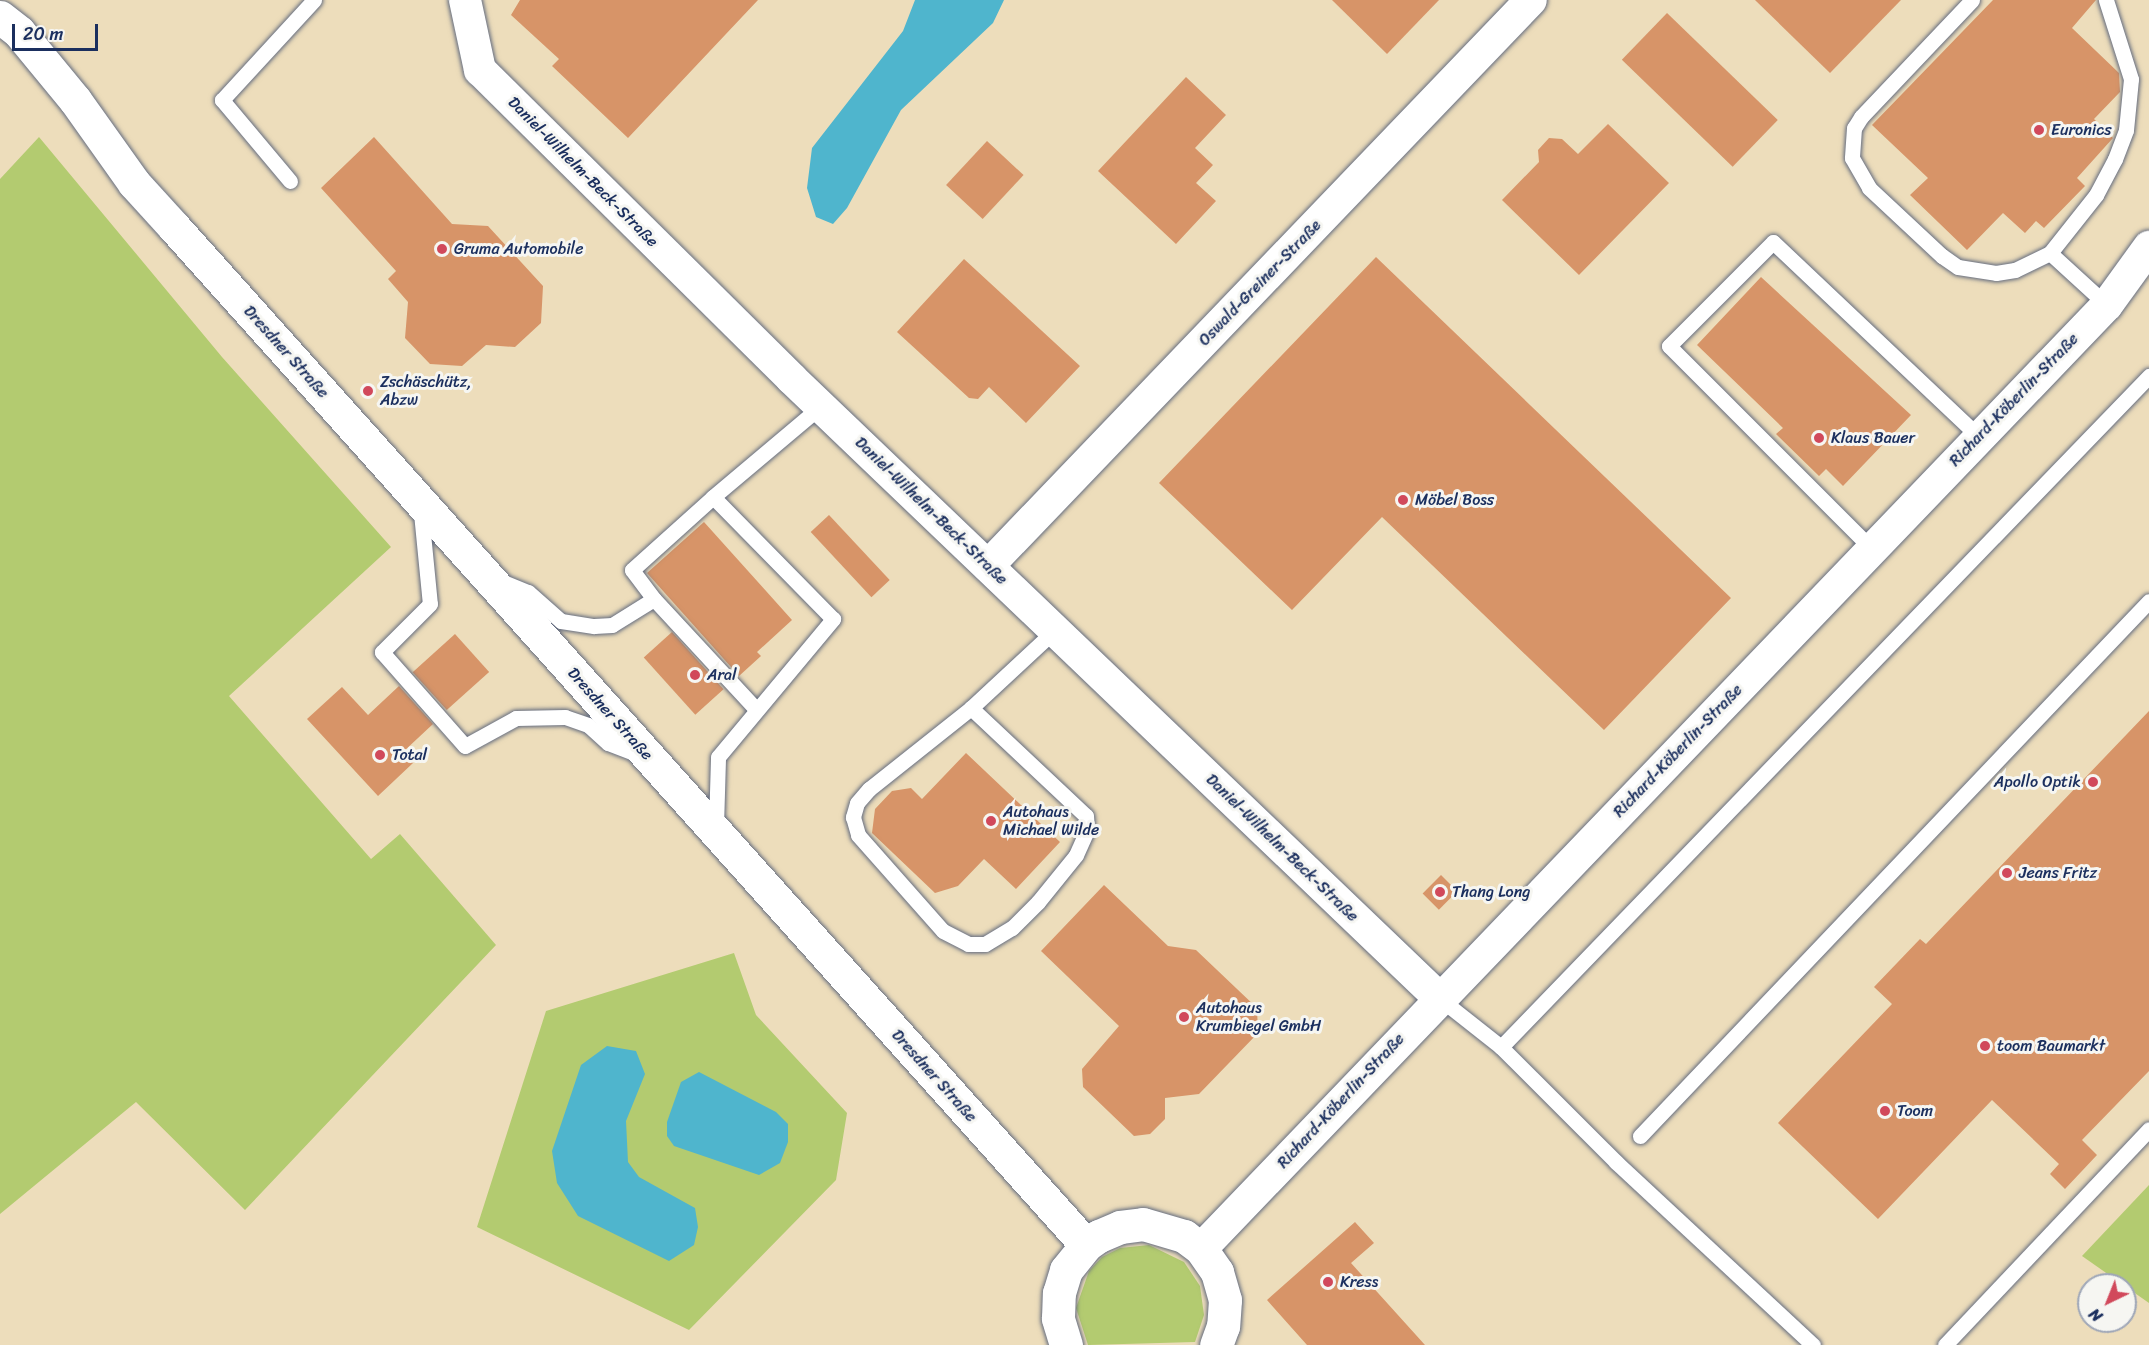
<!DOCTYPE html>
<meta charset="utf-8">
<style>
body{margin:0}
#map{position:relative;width:2149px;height:1345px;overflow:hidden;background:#edddbb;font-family:Sriracha,sans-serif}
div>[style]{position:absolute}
.green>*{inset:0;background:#b3cb70}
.water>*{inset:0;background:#4fb5cd}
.building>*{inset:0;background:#d79468;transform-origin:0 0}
.roads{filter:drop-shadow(0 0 2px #646c7f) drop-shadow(0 0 2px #646c7f)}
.service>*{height:15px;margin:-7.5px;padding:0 7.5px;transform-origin:7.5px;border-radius:7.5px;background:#fff}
.minor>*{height:32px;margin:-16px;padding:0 16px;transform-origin:16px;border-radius:16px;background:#fff}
.primary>*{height:33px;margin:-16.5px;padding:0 16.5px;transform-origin:16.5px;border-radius:16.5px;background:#fff}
.dots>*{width:16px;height:16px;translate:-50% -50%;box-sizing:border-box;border:3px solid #f6f6f2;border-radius:50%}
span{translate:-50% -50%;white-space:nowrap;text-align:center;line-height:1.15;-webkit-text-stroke:6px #f6f6f2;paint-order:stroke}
.poi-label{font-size:16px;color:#1b2f5e}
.left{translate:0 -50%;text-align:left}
.right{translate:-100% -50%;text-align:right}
.street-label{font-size:16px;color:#1b2f5e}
.north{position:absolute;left:2077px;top:1273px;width:60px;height:60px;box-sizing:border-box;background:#f6f6f2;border:2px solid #9ea6b7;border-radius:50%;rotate:223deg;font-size:16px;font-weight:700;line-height:24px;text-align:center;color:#1b2f5e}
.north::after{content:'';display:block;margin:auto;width:21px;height:27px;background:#d1495b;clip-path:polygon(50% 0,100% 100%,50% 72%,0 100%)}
.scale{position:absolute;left:12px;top:24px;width:86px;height:27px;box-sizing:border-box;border:3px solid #1b2f5e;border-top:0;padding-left:8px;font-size:18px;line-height:21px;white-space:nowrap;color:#1b2f5e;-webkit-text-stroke:4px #f6f6f2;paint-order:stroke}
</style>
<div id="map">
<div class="green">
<i style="clip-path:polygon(39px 137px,222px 357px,391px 547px,229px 696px,371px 859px,400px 834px,496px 945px,245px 1210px,136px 1102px,0 1214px,0 179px)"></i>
<i style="clip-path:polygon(734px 953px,756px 1015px,847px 1113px,836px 1180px,689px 1330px,477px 1227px,546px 1011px)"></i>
<i style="clip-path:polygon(2149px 1185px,2149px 1303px,2082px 1256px)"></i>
<i style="clip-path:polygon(1149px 1245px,1184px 1262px,1200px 1286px,1204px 1315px,1195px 1342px,1088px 1345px,1076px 1308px,1089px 1271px,1102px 1257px,1120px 1248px)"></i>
</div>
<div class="water">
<i style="clip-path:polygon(915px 0,1004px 0,993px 23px,901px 110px,847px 208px,833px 224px,816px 217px,807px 188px,812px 148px,903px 31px)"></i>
<i style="clip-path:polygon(607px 1046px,636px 1051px,645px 1074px,626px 1121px,628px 1162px,639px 1177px,695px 1208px,698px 1227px,694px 1245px,669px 1261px,578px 1216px,557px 1183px,552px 1151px,581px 1065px)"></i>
<i style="clip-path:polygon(699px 1072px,776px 1112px,788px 1124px,788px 1142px,780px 1163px,759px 1175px,674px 1146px,667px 1136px,667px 1122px,681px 1082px)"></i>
</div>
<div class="building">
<i style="clip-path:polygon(520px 0,758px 0,628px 138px,552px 66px,559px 59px,511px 15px)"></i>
<i style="clip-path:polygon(1332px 0,1439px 0,1387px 54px)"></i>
<i style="clip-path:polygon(1755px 0,1901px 0,1830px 73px)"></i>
<i style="clip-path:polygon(1993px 0,2096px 0,2072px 28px,2119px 73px,2120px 92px,2094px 119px,2113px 138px,2077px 178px,2085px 186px,2044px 228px,2036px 221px,2025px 233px,2003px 213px,1967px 250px,1910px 195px,1928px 178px,1872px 125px)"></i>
<i style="left:1667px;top:13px;width:154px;height:65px;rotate:44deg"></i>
<i style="clip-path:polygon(1186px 77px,1226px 115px,1195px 148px,1213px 165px,1196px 183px,1216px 201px,1176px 244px,1098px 171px)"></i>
<i style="clip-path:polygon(1608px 124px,1669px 183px,1579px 275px,1502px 200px,1539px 162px,1538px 150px,1549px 138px,1562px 139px,1578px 154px)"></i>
<i style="clip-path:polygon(374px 137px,452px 224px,488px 226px,543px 286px,541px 323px,515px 347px,486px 345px,462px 366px,430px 364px,405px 338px,408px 302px,388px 279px,396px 271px,321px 188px)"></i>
<i style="left:987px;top:141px;width:50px;height:60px;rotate:43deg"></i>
<i style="clip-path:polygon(1376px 257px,1731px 598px,1604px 730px,1382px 517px,1292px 610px,1159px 483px)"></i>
<i style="clip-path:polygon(964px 259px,1080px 366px,1026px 423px,989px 387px,978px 399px,969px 398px,897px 332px)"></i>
<i style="clip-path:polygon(1761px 277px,1911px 415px,1843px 486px,1826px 469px,1819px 476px,1776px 434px,1783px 428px,1697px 345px)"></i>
<i style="left:829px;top:515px;width:89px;height:25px;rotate:47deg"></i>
<i style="clip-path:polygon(704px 522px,792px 620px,757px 652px,761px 656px,739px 676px,647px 573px)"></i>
<i style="left:672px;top:632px;width:77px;height:38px;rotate:48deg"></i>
<i style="left:455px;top:634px;width:51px;height:57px;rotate:48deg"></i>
<i style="clip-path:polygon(399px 686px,433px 724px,403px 752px,413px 763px,378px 796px,307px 719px,342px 687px,368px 715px)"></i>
<i style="clip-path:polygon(2149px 711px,2149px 1071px,2082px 1140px,2097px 1155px,2065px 1189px,2050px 1174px,2059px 1164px,1992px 1100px,1878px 1219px,1778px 1123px,1892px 1004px,1874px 987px,1920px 939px,1926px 944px)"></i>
<i style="clip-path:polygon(966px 753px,1060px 842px,1016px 889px,984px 859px,958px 886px,935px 893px,872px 833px,875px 809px,892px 791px,911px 788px,922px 799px)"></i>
<i style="left:1441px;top:875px;width:23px;height:26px;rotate:45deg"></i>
<i style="clip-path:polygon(1104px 885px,1168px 946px,1196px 950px,1257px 1008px,1258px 1033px,1199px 1094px,1165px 1098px,1165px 1119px,1150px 1134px,1134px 1136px,1083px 1087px,1082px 1069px,1119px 1026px,1041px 951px)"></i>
<i style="clip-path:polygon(1355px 1222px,1374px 1243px,1351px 1263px,1425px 1345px,1307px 1345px,1267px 1300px)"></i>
</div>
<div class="roads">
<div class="service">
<i style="left:1972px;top:0;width:161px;rotate:133.5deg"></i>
<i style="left:1861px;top:117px;width:13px;rotate:122deg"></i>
<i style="left:1854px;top:128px;width:30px;rotate:94deg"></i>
<i style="left:1852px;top:158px;width:34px;rotate:60deg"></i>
<i style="left:1869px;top:188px;width:100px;rotate:43deg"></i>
<i style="left:1942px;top:256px;width:19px;rotate:35deg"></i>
<i style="left:1958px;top:267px;width:38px;rotate:9deg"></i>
<i style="left:1996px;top:273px;width:19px;rotate:-9deg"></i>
<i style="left:2015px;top:270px;width:39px;rotate:-26deg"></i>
<i style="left:2050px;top:253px;width:74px;rotate:-51.6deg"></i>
<i style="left:2096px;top:195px;width:41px;rotate:-62.2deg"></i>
<i style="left:2115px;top:159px;width:31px;rotate:-69deg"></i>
<i style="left:2126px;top:130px;width:51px;rotate:-84.4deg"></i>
<i style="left:2131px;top:79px;width:83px;rotate:-107.6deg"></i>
<i style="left:290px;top:181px;width:106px;rotate:-130deg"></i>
<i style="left:222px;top:100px;width:136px;rotate:-47.4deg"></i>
<i style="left:2050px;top:253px;width:77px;rotate:42.4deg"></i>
<i style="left:713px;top:497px;width:141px;rotate:-40.1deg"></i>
<i style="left:421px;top:513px;width:91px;rotate:84.4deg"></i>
<i style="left:430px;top:604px;width:68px;rotate:135deg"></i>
<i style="left:382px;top:652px;width:125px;rotate:48.6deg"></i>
<i style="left:465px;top:746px;width:58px;rotate:-28.8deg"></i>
<i style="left:516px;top:718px;width:49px;rotate:-1.2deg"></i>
<i style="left:565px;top:717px;width:24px;rotate:19deg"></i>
<i style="left:588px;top:725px;width:27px;rotate:42deg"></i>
<i style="left:608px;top:743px;width:30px;rotate:21deg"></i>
<i style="left:1872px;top:549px;width:287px;rotate:-135deg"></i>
<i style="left:1669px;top:346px;width:147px;rotate:-45deg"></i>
<i style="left:1773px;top:242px;width:282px;rotate:43.4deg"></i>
<i style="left:503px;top:582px;width:27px;rotate:22deg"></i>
<i style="left:528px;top:592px;width:44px;rotate:41.3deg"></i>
<i style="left:561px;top:621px;width:33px;rotate:9deg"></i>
<i style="left:594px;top:626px;width:18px;rotate:-3deg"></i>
<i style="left:612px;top:625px;width:49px;rotate:-31.8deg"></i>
<i style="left:971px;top:708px;width:130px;rotate:141.5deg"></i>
<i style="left:869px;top:789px;width:18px;rotate:131deg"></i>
<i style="left:857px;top:803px;width:15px;rotate:106deg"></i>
<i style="left:853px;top:817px;width:19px;rotate:74deg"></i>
<i style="left:858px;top:835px;width:128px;rotate:48.5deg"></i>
<i style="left:943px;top:931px;width:28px;rotate:27deg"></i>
<i style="left:968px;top:944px;width:17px"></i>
<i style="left:985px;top:944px;width:31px;rotate:-31deg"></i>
<i style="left:1012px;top:928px;width:37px;rotate:-45deg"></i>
<i style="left:1038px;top:902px;width:60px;rotate:-51deg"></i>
<i style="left:1076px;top:855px;width:27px;rotate:-66deg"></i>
<i style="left:1087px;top:830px;width:14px;rotate:-94deg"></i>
<i style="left:1086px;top:816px;width:158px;rotate:-136.8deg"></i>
<i style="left:971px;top:708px;width:115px;rotate:-42.9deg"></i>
<i style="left:716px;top:826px;width:69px;rotate:-88.3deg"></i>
<i style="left:718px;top:757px;width:180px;rotate:-50.2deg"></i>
<i style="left:833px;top:619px;width:171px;rotate:-134.5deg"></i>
<i style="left:713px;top:497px;width:109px;rotate:138deg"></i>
<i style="left:632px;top:570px;width:36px;rotate:53deg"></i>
<i style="left:654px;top:599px;width:150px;rotate:47.2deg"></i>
<i style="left:1439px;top:998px;width:79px;rotate:38.3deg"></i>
<i style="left:1501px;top:1047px;width:163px;rotate:45deg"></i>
<i style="left:1616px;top:1162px;width:269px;rotate:42.9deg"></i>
<i style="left:1501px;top:1047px;width:933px;rotate:-46deg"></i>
<i style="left:1640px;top:1136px;width:738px;rotate:-46.43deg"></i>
<i style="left:1945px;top:1345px;width:297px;rotate:-46.6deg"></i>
</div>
<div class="minor">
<i style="left:465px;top:0;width:72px;rotate:77.9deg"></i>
<i style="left:480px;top:70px;width:438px;rotate:44.7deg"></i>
<i style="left:791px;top:378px;width:897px;rotate:43.73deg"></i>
<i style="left:988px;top:566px;width:784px;rotate:-46.19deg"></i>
<i style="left:1201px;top:1249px;width:1308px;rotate:-46.18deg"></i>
<i style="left:2107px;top:305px;width:72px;rotate:-54.1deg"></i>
</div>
<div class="primary">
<i style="left:0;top:17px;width:24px;rotate:38deg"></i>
<i style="left:19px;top:32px;width:88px;rotate:50.5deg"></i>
<i style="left:75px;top:100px;width:102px;rotate:54.6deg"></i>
<i style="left:134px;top:183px;width:59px;rotate:47.7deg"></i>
<i style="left:174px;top:227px;width:1367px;rotate:48.14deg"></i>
<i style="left:1066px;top:1345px;width:28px;rotate:-107deg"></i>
<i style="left:1058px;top:1318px;width:25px;rotate:-88deg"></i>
<i style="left:1059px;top:1293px;width:24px;rotate:-73deg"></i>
<i style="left:1066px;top:1270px;width:32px;rotate:-51deg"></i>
<i style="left:1086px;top:1245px;width:16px;rotate:-35deg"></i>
<i style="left:1099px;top:1236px;width:23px;rotate:-23deg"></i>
<i style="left:1120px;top:1227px;width:23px;rotate:-7deg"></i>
<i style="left:1143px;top:1224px;width:43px;rotate:16.3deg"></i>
<i style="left:1184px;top:1236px;width:21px;rotate:37deg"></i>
<i style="left:1201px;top:1249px;width:28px;rotate:55deg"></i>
<i style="left:1217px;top:1272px;width:29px;rotate:74deg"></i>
<i style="left:1225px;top:1300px;width:26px;rotate:94deg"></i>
<i style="left:1223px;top:1326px;width:20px;rotate:110deg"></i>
</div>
</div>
<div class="dots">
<i style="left:2039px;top:130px;background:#d1495b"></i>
<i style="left:442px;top:249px;background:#d1495b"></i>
<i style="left:368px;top:391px;background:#d1495b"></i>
<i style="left:1819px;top:438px;background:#d1495b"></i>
<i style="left:1403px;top:500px;background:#d1495b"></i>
<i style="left:695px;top:675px;background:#d1495b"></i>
<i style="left:380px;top:755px;background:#d1495b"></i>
<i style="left:2093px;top:782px;background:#d1495b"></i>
<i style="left:991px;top:821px;background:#d1495b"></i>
<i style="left:2007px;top:873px;background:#d1495b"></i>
<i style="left:1440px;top:892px;background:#d1495b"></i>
<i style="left:1184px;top:1017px;background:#d1495b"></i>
<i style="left:1985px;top:1046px;background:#d1495b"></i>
<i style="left:1885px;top:1111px;background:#d1495b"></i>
<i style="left:1328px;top:1282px;background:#d1495b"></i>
</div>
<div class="poi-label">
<span class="left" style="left:2051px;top:130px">Euronics</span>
<span class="left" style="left:454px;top:249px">Gruma Automobile</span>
<span class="left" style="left:380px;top:391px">Zschäschütz,<br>Abzw</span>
<span class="left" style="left:1831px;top:438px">Klaus Bauer</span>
<span class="left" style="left:1415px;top:500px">Möbel Boss</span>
<span class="left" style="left:707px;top:675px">Aral</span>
<span class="left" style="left:392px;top:755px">Total</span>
<span class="right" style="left:2081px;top:782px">Apollo Optik</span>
<span class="left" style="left:1003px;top:821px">Autohaus<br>Michael Wilde</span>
<span class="left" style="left:2019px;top:873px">Jeans Fritz</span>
<span class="left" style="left:1452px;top:892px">Thang Long</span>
<span class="left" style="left:1196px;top:1017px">Autohaus<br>Krumbiegel GmbH</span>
<span class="left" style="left:1997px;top:1046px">toom Baumarkt</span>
<span class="left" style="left:1897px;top:1111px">Toom</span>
<span class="left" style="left:1340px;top:1282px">Kress</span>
</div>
<div class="street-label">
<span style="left:583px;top:172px;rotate:45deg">Daniel-Wilhelm-Beck-Straße</span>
<span style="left:1260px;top:283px;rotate:-46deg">Oswald-Greiner-Straße</span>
<span style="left:286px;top:352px;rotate:48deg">Dresdner Straße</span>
<span style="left:2014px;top:400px;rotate:-46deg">Richard-Köberlin-Straße</span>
<span style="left:931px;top:511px;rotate:44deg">Daniel-Wilhelm-Beck-Straße</span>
<span style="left:610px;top:714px;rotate:48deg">Dresdner Straße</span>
<span style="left:1678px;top:751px;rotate:-46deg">Richard-Köberlin-Straße</span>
<span style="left:1282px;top:848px;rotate:44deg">Daniel-Wilhelm-Beck-Straße</span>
<span style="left:934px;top:1076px;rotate:48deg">Dresdner Straße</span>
<span style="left:1341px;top:1101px;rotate:-47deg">Richard-Köberlin-Straße</span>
</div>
<div class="north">N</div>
<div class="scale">20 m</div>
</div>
